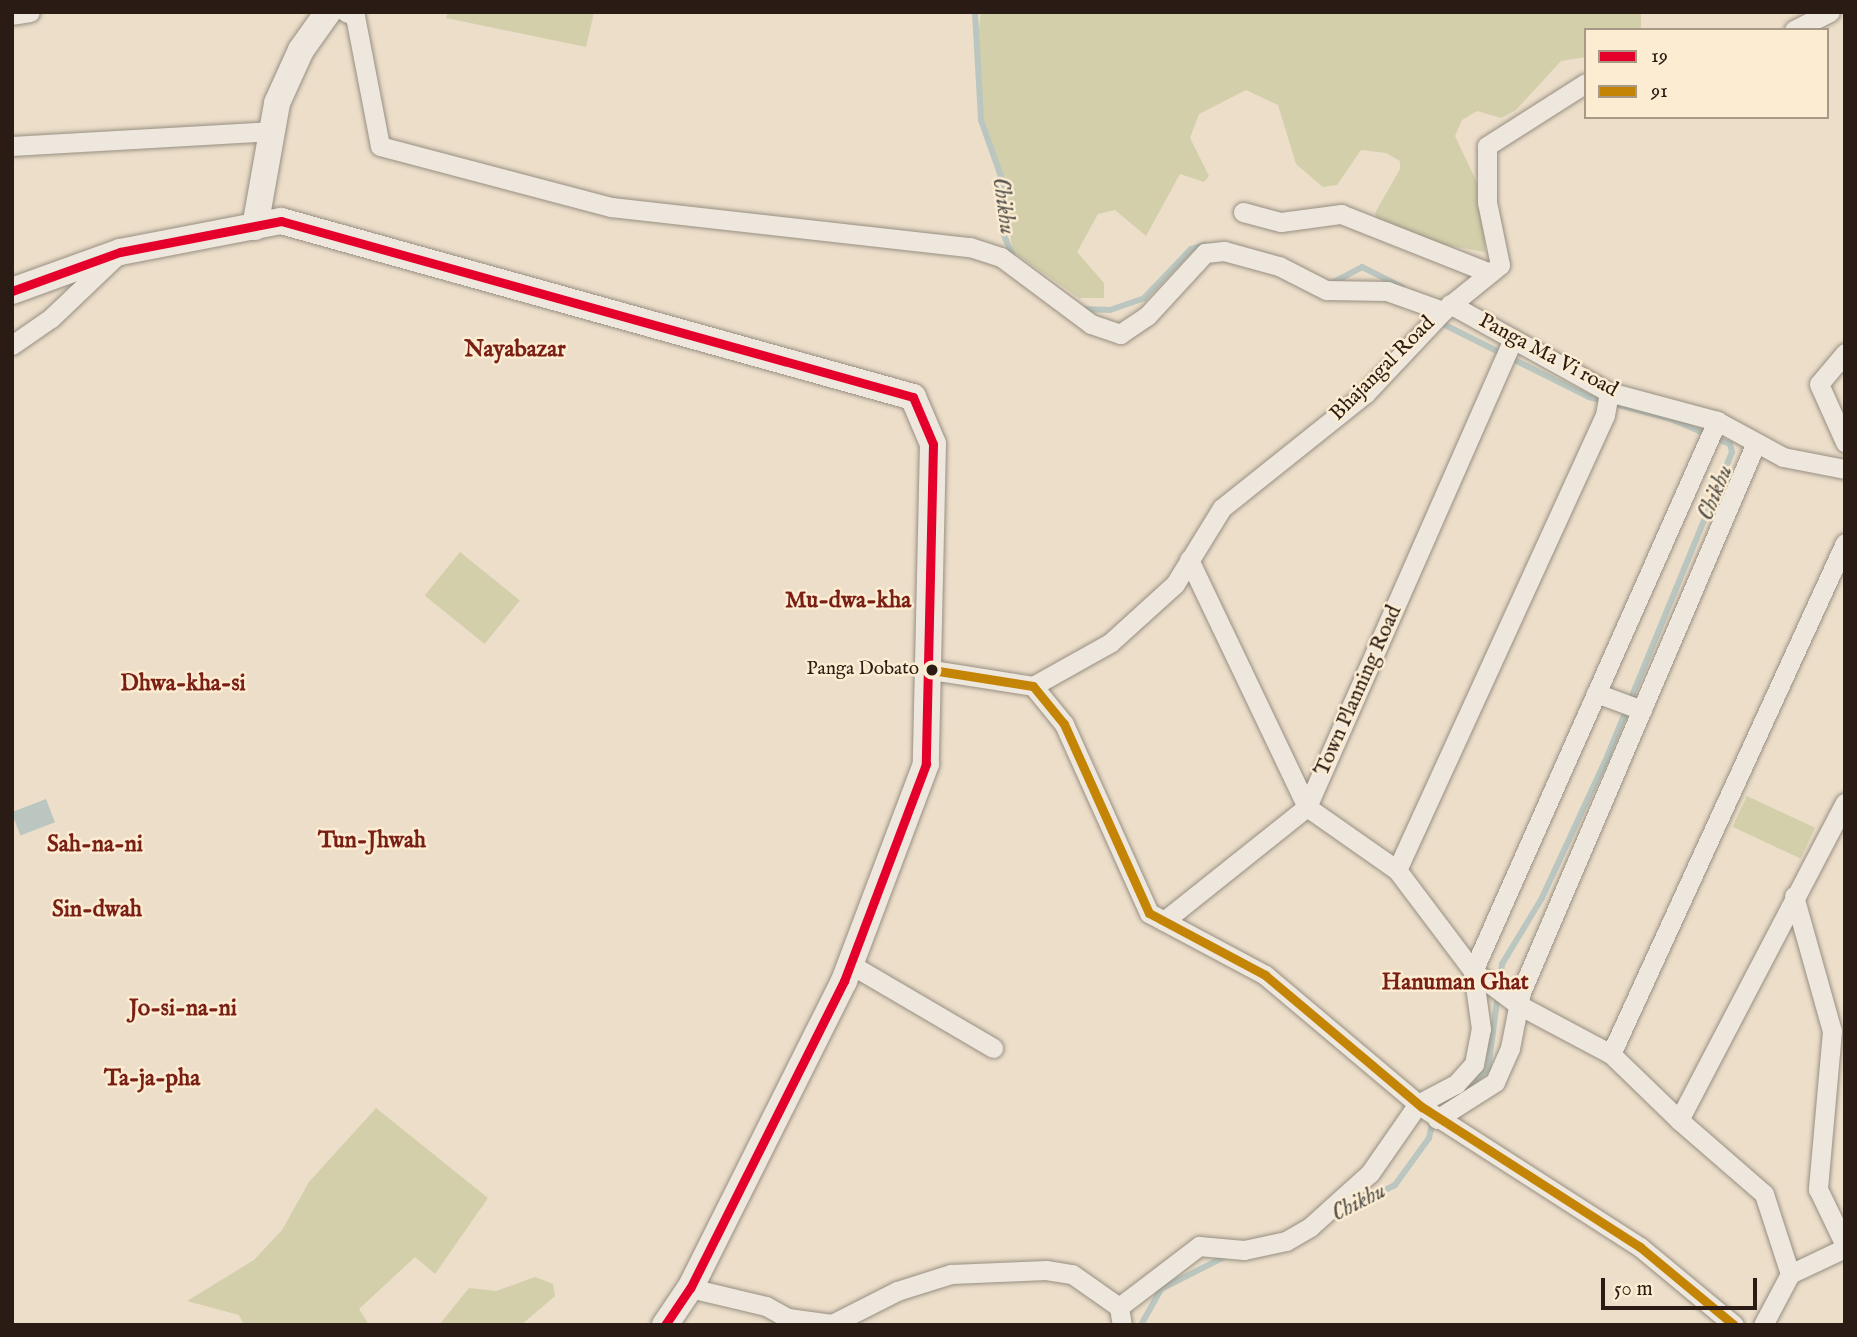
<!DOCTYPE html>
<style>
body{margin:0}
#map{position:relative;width:1857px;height:1337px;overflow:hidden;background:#ecdec9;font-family:"IM FELL English",serif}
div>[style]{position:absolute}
.green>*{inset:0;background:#d2cfaa;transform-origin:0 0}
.water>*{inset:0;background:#bac6bf;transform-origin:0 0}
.stream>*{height:6px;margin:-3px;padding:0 3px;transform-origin:3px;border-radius:3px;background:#bac6bf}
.roads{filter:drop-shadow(0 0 2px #988f82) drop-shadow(0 0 2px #988f82)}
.street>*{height:19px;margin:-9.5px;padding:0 9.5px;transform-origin:9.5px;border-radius:9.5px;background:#eee7dd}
.secondary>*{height:26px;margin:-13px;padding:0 13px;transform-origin:13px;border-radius:13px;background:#eee7dd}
.bus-1>*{height:9px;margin:-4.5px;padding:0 4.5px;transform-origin:4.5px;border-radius:4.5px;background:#e4002b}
.bus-2>*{height:9px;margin:-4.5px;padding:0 4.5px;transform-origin:4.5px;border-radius:4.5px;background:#c48405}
.dots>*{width:19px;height:19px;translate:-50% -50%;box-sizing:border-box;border:4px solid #fcecd2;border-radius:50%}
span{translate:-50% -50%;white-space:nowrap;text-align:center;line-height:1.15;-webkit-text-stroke:5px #fcecd2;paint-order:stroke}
.bus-label{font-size:19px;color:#2a1c14}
.right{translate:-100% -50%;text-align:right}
.street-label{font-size:21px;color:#2a1c14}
.water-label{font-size:23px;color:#55544e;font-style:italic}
.neighbourhood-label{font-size:23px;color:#7a1f14;font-weight:700}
.frame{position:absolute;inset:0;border:14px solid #2a1c14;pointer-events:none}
.legend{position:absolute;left:1584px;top:28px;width:245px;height:91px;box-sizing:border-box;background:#fcecd2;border:2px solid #a89986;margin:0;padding:9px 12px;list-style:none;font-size:21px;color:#2a1c14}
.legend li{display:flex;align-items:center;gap:14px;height:35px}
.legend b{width:35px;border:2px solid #a89986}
.scale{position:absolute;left:1601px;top:1278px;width:156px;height:32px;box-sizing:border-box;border:4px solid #2a1c14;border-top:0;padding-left:9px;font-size:21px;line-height:24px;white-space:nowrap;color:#2a1c14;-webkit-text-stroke:5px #fcecd2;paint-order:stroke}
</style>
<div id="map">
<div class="green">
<i style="clip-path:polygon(448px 12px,594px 12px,586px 47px,446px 18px)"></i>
<i style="clip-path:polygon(981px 12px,1641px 12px,1641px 30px,1586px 30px,1586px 57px,1561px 61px,1516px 110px,1501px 118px,1477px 111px,1462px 120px,1455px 136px,1481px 191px,1485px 252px,1434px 243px,1378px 221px,1375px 213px,1400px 169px,1400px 161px,1386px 153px,1361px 150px,1337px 185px,1323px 187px,1296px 164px,1278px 105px,1246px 90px,1199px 114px,1190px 138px,1209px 176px,1204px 182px,1180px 174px,1146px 236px,1115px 210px,1098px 214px,1077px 252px,1104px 283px,1104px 298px,1079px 298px,1012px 251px,1006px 189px,984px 120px,976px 49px)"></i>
<i style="left:460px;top:552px;width:77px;height:56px;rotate:39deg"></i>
<i style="left:1747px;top:796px;width:75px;height:34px;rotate:25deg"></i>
<i style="clip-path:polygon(376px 1108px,488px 1198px,435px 1274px,415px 1257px,359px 1309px,369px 1325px,244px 1325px,239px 1315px,187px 1301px,254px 1260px,282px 1230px,309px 1182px)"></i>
<i style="clip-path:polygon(535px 1277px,553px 1284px,555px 1296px,521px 1325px,439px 1325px,469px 1288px,496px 1291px)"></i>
</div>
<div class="water">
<i style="left:46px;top:799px;width:25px;height:37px;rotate:69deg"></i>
</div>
<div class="stream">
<i style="left:975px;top:12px;width:108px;rotate:86.8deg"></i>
<i style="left:981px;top:120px;width:66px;rotate:70.5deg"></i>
<i style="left:1003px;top:182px;width:51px;rotate:90deg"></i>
<i style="left:1003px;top:233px;width:26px;rotate:67deg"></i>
<i style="left:1332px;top:283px;width:34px;rotate:-28deg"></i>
<i style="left:1362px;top:267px;width:45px;rotate:26.6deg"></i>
<i style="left:1082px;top:309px;width:28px;rotate:2deg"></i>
<i style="left:1110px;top:310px;width:36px;rotate:-19deg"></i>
<i style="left:1144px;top:298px;width:68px;rotate:-46.2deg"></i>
<i style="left:1191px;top:249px;width:14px;rotate:-17deg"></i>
<i style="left:1437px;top:321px;width:170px;rotate:26.6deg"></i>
<i style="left:1589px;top:397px;width:85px;rotate:15deg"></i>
<i style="left:1671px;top:419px;width:64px;rotate:23deg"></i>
<i style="left:1730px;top:444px;width:8px;rotate:76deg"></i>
<i style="left:1732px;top:452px;width:327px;rotate:112.3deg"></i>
<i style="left:1608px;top:755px;width:157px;rotate:114.8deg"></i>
<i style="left:1542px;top:898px;width:77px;rotate:121.2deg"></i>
<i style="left:1502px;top:964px;width:106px;rotate:97.6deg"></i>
<i style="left:1488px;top:1069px;width:37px;rotate:139deg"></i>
<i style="left:1331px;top:1218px;width:72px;rotate:-27.3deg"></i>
<i style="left:1395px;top:1185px;width:58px;rotate:-54.1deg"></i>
<i style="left:1429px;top:1138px;width:18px;rotate:-77deg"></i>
<i style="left:1141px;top:1325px;width:41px;rotate:-60.9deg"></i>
<i style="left:1161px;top:1289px;width:75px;rotate:-26.9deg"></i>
</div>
<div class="roads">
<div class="street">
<i style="left:346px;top:12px;width:10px;rotate:24deg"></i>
<i style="left:355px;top:16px;width:132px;rotate:79.1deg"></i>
<i style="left:380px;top:146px;width:239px;rotate:14.8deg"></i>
<i style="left:611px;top:207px;width:361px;rotate:6.4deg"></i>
<i style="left:970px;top:247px;width:33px;rotate:18deg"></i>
<i style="left:1001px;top:257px;width:112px;rotate:36.7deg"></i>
<i style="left:1091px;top:324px;width:31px;rotate:19deg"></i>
<i style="left:1120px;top:334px;width:32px;rotate:-34deg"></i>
<i style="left:1147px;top:316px;width:86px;rotate:-47.4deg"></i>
<i style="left:1205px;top:253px;width:19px;rotate:-6deg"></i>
<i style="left:1224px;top:251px;width:57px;rotate:15.3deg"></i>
<i style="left:1279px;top:266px;width:53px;rotate:27.1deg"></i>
<i style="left:1326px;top:290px;width:61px;rotate:0.9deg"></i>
<i style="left:1387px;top:291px;width:59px;rotate:19.7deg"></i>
<i style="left:12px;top:15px;width:18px;rotate:-9deg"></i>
<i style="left:1794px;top:30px;width:40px;rotate:-26.6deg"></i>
<i style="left:12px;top:146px;width:257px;rotate:-3.3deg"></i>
<i style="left:1243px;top:212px;width:39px;rotate:15deg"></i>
<i style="left:1281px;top:222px;width:61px;rotate:-7.6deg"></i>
<i style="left:1341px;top:214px;width:160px;rotate:21.6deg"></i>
<i style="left:1450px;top:304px;width:182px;rotate:29deg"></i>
<i style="left:1609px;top:392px;width:112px;rotate:15deg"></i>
<i style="left:1717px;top:421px;width:75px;rotate:28.6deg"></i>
<i style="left:1783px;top:457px;width:63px;rotate:11deg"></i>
<i style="left:1513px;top:339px;width:511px;rotate:113.76deg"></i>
<i style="left:1307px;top:807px;width:110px;rotate:35deg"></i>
<i style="left:1397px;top:870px;width:126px;rotate:53deg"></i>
<i style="left:1473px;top:971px;width:55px;rotate:36.9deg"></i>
<i style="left:1517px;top:1004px;width:106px;rotate:28deg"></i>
<i style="left:1611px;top:1054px;width:95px;rotate:44.1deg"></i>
<i style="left:1679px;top:1120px;width:358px;rotate:-62.4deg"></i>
<i style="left:12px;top:345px;width:47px;rotate:-34.7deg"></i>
<i style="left:51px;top:318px;width:88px;rotate:-43.6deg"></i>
<i style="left:1845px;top:353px;width:40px;rotate:130deg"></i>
<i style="left:1819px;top:384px;width:64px;rotate:65.9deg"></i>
<i style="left:932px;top:670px;width:102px;rotate:9deg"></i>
<i style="left:1033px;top:686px;width:49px;rotate:50.8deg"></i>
<i style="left:1064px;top:724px;width:207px;rotate:65.8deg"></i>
<i style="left:1149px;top:913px;width:132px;rotate:28.1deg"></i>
<i style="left:1265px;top:975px;width:205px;rotate:40.1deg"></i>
<i style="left:1422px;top:1107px;width:259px;rotate:32.7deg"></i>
<i style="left:1640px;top:1247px;width:122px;rotate:39.7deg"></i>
<i style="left:1033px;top:686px;width:88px;rotate:-29.2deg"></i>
<i style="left:1110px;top:643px;width:88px;rotate:-42.2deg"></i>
<i style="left:1175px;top:584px;width:89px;rotate:-58.3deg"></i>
<i style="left:1222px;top:508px;width:183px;rotate:-38.6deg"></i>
<i style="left:1365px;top:394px;width:114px;rotate:-46.8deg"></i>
<i style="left:1443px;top:311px;width:73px;rotate:-38.9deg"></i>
<i style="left:1500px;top:265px;width:64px;rotate:-101.7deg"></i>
<i style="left:1487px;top:202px;width:56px;rotate:-90deg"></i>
<i style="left:1487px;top:146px;width:117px;rotate:-32.5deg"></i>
<i style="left:1596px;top:693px;width:49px;rotate:20.3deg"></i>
<i style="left:1397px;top:870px;width:500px;rotate:-65.43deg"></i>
<i style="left:1605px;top:415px;width:23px;rotate:-80deg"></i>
<i style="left:1794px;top:896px;width:140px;rotate:74.3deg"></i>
<i style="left:1832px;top:1031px;width:159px;rotate:95.1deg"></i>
<i style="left:1818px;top:1189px;width:62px;rotate:64.3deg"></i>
<i style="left:1164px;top:921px;width:183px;rotate:-38.6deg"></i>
<i style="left:1307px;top:807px;width:274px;rotate:-115.5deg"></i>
<i style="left:850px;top:964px;width:166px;rotate:30.4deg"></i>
<i style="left:1611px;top:1054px;width:562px;rotate:-65.4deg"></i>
<i style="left:1437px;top:1119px;width:69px;rotate:-32.5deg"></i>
<i style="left:1495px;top:1082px;width:37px;rotate:-66deg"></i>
<i style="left:1510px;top:1048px;width:57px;rotate:-78.9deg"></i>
<i style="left:1521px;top:992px;width:595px;rotate:-66.84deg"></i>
<i style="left:1679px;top:1120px;width:113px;rotate:41deg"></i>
<i style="left:1764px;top:1194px;width:84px;rotate:72deg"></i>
<i style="left:690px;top:1288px;width:78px;rotate:13.3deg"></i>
<i style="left:766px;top:1306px;width:25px;rotate:29deg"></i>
<i style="left:788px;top:1318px;width:44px;rotate:7.8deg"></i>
<i style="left:832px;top:1324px;width:73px;rotate:-26.9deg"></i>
<i style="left:897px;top:1291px;width:57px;rotate:-17.5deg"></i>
<i style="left:951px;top:1274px;width:95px;rotate:-2.4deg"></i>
<i style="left:1046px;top:1270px;width:26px;rotate:9deg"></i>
<i style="left:1072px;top:1274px;width:57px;rotate:35.1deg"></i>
<i style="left:1119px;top:1307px;width:18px;rotate:81deg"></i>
<i style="left:1119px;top:1307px;width:101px;rotate:-37.3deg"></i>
<i style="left:1199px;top:1246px;width:45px;rotate:5.1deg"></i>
<i style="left:1244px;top:1250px;width:43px;rotate:-12.1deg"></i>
<i style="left:1286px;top:1241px;width:28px;rotate:-30deg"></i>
<i style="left:1310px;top:1227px;width:81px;rotate:-42deg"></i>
<i style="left:1370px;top:1173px;width:84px;rotate:-55.2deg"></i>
<i style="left:1418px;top:1104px;width:43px;rotate:-27.8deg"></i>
<i style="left:1456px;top:1084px;width:27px;rotate:-48deg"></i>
<i style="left:1474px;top:1064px;width:36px;rotate:-79deg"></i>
<i style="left:1481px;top:1029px;width:59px;rotate:-97.9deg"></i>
<i style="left:1473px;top:971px;width:602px;rotate:-66.08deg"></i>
<i style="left:1763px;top:1325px;width:58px;rotate:-62.1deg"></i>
<i style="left:1790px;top:1274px;width:61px;rotate:-25.3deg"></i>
</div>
<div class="secondary">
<i style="left:255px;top:227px;width:126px;rotate:-79.9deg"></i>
<i style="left:277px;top:103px;width:58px;rotate:-65.6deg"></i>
<i style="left:301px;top:50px;width:47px;rotate:-54.6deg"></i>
<i style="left:12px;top:291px;width:115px;rotate:-19.9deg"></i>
<i style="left:120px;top:252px;width:164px;rotate:-10.9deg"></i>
<i style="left:281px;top:221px;width:656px;rotate:15.56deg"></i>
<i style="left:913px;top:397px;width:51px;rotate:66.9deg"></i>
<i style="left:933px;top:444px;width:320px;rotate:91.3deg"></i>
<i style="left:926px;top:764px;width:232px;rotate:110.7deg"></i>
<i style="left:844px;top:981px;width:343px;rotate:116.6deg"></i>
<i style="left:690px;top:1288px;width:45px;rotate:124deg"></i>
</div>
</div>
<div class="bus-1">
<i style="left:12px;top:291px;width:115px;rotate:-19.9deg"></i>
<i style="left:120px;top:252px;width:164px;rotate:-10.9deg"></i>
<i style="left:281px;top:221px;width:656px;rotate:15.56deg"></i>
<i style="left:913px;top:397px;width:51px;rotate:66.9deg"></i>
<i style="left:933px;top:444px;width:320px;rotate:91.3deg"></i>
<i style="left:926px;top:764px;width:232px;rotate:110.7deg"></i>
<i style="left:844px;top:981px;width:343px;rotate:116.6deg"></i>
<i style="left:690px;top:1288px;width:45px;rotate:124deg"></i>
</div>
<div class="bus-2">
<i style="left:932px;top:670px;width:102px;rotate:9deg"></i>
<i style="left:1033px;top:686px;width:49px;rotate:50.8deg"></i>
<i style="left:1064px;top:724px;width:207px;rotate:65.8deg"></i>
<i style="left:1149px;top:913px;width:132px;rotate:28.1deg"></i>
<i style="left:1265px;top:975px;width:205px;rotate:40.1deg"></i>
<i style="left:1422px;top:1107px;width:259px;rotate:32.7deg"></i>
<i style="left:1640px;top:1247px;width:122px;rotate:39.7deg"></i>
</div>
<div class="dots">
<i style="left:932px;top:670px;background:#2a1c14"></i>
</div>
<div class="bus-label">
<span class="right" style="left:919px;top:670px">Panga Dobato</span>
</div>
<div class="street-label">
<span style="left:1548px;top:356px;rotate:28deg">Panga Ma Vi road</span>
<span style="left:1383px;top:369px;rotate:-45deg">Bhajangal Road</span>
<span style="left:1359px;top:691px;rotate:-66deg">Town Planning Road</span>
</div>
<div class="water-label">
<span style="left:1003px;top:206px;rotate:82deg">Chikhu</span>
<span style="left:1716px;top:493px;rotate:-68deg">Chikhu</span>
<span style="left:1359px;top:1203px;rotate:-27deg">Chikhu</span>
</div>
<div class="neighbourhood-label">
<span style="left:515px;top:350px">Nayabazar</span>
<span style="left:848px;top:601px">Mu-dwa-kha</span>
<span style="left:183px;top:684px">Dhwa-kha-si</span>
<span style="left:372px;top:841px">Tun-Jhwah</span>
<span style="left:95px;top:845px">Sah-na-ni</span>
<span style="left:97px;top:910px">Sin-dwah</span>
<span style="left:1455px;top:983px">Hanuman Ghat</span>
<span style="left:183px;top:1009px">Jo-si-na-ni</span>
<span style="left:152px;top:1079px">Ta-ja-pha</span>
</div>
<div class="frame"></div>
<ul class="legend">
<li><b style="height:9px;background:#e4002b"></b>19</li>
<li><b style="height:9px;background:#c48405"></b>91</li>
</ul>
<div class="scale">50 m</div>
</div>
